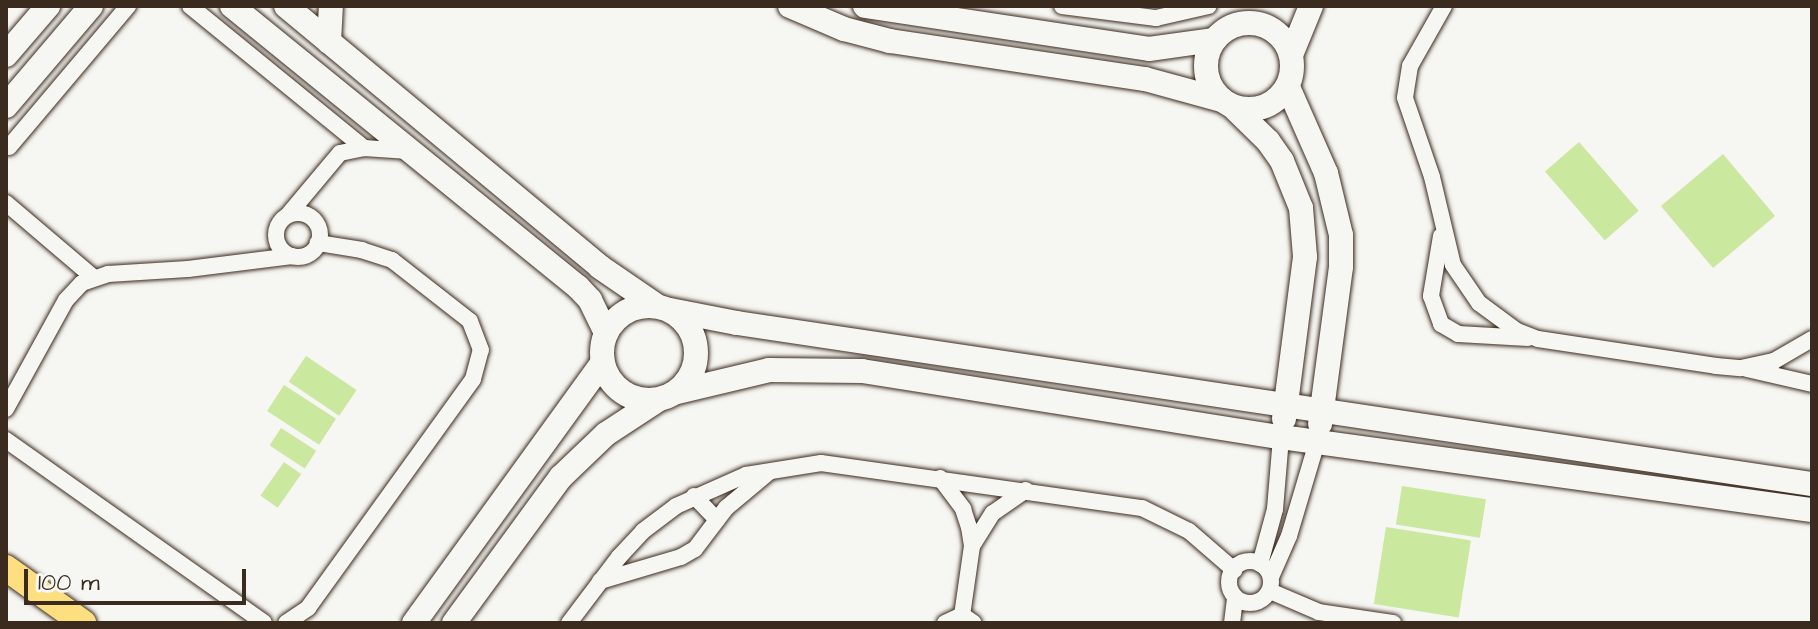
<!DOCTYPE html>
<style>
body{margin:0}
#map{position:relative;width:1818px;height:629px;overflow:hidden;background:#f6f6f2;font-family:"Architects Daughter",sans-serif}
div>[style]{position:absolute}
.green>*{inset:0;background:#cbe89f;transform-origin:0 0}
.roads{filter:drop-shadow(0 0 2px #3b2a1e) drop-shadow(0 0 2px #3b2a1e)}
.street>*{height:16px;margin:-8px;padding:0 8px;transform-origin:8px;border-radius:8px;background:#f6f6f2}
.street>.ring{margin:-8px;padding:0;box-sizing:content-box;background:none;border:16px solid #f6f6f2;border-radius:50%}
.secondary>*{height:24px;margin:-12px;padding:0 12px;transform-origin:12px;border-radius:12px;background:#f6f6f2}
.secondary>.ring{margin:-12px;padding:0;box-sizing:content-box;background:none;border:24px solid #f6f6f2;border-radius:50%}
.primary>*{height:26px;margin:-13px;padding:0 13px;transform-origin:13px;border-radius:13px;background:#fedf80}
span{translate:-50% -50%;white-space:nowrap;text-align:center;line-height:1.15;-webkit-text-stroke:7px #f6f6f2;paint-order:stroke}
.frame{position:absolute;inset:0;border:8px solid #3b2a1e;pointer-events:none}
.scale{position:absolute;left:24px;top:569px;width:222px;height:36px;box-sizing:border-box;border:4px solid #3b2a1e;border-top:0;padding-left:10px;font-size:24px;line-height:28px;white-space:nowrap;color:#3b2a1e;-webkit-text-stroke:6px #f6f6f2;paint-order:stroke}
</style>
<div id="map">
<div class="green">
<i style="left:1579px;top:142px;width:91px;height:45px;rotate:49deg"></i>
<i style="left:1723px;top:154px;width:81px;height:81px;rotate:50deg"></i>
<i style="left:306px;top:356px;width:61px;height:31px;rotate:34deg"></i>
<i style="left:284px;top:385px;width:62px;height:31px;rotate:33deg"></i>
<i style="left:281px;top:428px;width:42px;height:21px;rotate:33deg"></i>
<i style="left:284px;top:462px;width:21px;height:41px;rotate:35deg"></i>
<i style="left:1402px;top:486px;width:85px;height:39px;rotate:9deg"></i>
<i style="left:1386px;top:527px;width:86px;height:78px;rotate:9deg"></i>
</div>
<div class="roads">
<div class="street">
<i style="left:190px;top:6px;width:225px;rotate:39.2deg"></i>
<i style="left:1062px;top:6px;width:95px;rotate:7.3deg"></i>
<i style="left:1156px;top:18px;width:54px;rotate:-12.8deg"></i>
<i style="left:1444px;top:6px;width:69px;rotate:119.5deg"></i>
<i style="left:1410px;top:66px;width:32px;rotate:99deg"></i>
<i style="left:1405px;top:98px;width:83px;rotate:71.1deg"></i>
<i style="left:1432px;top:177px;width:90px;rotate:76.6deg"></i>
<i style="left:1453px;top:265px;width:46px;rotate:55.6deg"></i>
<i style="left:1479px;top:303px;width:47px;rotate:36.4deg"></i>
<i style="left:1517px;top:331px;width:22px;rotate:21deg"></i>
<i style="left:1538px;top:339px;width:180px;rotate:8.6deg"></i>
<i style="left:1716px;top:366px;width:25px;rotate:5deg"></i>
<i style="left:1741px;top:368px;width:34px;rotate:-12deg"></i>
<i style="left:1774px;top:361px;width:44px;rotate:-30.1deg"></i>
<i style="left:9px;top:147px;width:185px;rotate:-49.8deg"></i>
<i style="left:6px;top:203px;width:114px;rotate:40.4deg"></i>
<i class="ring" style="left:276px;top:213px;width:28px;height:28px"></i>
<i style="left:288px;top:215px;width:81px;rotate:-50deg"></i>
<i style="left:340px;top:153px;width:25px;rotate:-12deg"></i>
<i style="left:364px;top:148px;width:45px;rotate:3.8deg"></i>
<i style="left:1441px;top:236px;width:61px;rotate:99.5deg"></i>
<i style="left:1431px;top:296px;width:30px;rotate:70deg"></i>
<i style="left:1441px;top:324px;width:20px;rotate:30deg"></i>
<i style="left:1458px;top:334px;width:70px;rotate:3.3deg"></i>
<i style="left:1747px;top:369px;width:67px;rotate:13deg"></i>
<i style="left:6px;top:409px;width:124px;rotate:-61.2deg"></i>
<i style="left:66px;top:300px;width:23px;rotate:-47deg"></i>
<i style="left:82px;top:283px;width:28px;rotate:-19deg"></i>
<i style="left:108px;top:274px;width:80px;rotate:-3.6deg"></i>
<i style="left:188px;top:269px;width:105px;rotate:-7.1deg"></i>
<i style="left:6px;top:440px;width:316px;rotate:35.3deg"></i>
<i style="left:940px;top:478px;width:39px;rotate:53deg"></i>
<i style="left:963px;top:509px;width:19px;rotate:72deg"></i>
<i style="left:969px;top:527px;width:19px;rotate:81deg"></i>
<i style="left:972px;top:546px;width:70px;rotate:98.2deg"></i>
<i style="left:694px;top:496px;width:33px;rotate:46deg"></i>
<i style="left:972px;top:546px;width:39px;rotate:-58deg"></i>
<i style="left:993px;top:513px;width:40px;rotate:-34.9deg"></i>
<i class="ring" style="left:1229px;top:561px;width:26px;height:26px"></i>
<i style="left:1260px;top:564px;width:57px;rotate:-74.7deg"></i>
<i style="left:1275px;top:509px;width:72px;rotate:-85.2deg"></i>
<i style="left:1271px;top:577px;width:45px;rotate:-66.3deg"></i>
<i style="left:1289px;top:536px;width:98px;rotate:-73.4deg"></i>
<i style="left:600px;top:581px;width:84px;rotate:-16.5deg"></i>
<i style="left:681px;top:557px;width:16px;rotate:-30deg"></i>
<i style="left:695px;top:549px;width:51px;rotate:-52.9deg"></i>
<i style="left:726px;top:508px;width:56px;rotate:-39.9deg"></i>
<i style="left:1270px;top:591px;width:53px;rotate:23.2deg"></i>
<i style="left:1319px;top:612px;width:75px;rotate:8.5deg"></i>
<i style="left:286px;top:623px;width:27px;rotate:-34deg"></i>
<i style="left:308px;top:608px;width:282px;rotate:-54.2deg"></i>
<i style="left:473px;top:379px;width:30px;rotate:-75deg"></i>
<i style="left:481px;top:350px;width:31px;rotate:-111deg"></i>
<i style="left:470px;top:321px;width:99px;rotate:-142deg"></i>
<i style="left:392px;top:260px;width:32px;rotate:-162deg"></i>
<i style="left:362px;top:250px;width:45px;rotate:-171deg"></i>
<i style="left:569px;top:623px;width:83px;rotate:-52.9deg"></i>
<i style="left:619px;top:557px;width:35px;rotate:-47deg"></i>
<i style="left:643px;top:531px;width:41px;rotate:-37.1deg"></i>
<i style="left:676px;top:506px;width:77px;rotate:-23.9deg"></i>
<i style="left:746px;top:475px;width:76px;rotate:-9.1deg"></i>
<i style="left:821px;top:463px;width:324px;rotate:8deg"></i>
<i style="left:1142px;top:508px;width:52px;rotate:26.1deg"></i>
<i style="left:1189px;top:531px;width:60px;rotate:40.9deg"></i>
<i style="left:945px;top:623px;width:19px;rotate:-25deg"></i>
<i style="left:962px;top:615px;width:14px;rotate:34deg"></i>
<i style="left:1232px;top:623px;width:26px;rotate:-83deg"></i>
</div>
<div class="secondary">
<i style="left:232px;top:6px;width:446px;rotate:39.1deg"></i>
<i style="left:578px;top:287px;width:18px;rotate:47deg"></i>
<i style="left:590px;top:300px;width:37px;rotate:64deg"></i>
<i style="left:286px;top:6px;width:408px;rotate:39.7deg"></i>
<i style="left:600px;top:267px;width:69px;rotate:34.4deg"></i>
<i style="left:790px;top:6px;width:59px;rotate:23.1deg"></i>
<i style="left:844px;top:29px;width:48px;rotate:14.6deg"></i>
<i style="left:890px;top:41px;width:258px;rotate:8.5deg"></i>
<i style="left:1145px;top:79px;width:80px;rotate:15.3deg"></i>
<i style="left:865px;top:6px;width:287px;rotate:8.6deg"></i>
<i style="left:1149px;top:49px;width:66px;rotate:-7.9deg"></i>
<i class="ring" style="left:1206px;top:23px;width:62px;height:62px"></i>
<i style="left:329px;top:42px;width:36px;rotate:-87deg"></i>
<i style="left:6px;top:55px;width:65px;rotate:-49.4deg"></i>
<i style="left:1291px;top:55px;width:53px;rotate:-67.8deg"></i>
<i style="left:1288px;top:87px;width:94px;rotate:66.2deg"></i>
<i style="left:1326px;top:173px;width:64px;rotate:76.4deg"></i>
<i style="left:1341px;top:235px;width:32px;rotate:90deg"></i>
<i style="left:1341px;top:267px;width:158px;rotate:97.6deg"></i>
<i style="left:6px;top:106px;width:131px;rotate:-49.6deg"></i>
<i style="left:1232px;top:106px;width:50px;rotate:44.2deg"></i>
<i style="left:1268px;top:141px;width:24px;rotate:55deg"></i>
<i style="left:1282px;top:161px;width:51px;rotate:68deg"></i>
<i style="left:1301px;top:208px;width:49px;rotate:85.3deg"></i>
<i style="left:1305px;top:257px;width:163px;rotate:97.4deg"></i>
<i class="ring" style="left:602px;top:306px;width:70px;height:70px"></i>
<i style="left:670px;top:310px;width:68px;rotate:11deg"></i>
<i style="left:737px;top:323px;width:1087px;rotate:8.52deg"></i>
<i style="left:677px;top:392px;width:95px;rotate:-13.4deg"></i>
<i style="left:769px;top:370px;width:93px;rotate:0.6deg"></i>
<i style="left:862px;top:371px;width:424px;rotate:9deg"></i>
<i style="left:1281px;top:437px;width:536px;rotate:7.83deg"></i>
<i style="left:414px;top:623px;width:322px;rotate:-54.1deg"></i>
<i style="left:454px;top:623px;width:181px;rotate:-53.8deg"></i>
<i style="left:561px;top:477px;width:62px;rotate:-43.7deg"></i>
<i style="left:606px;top:434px;width:62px;rotate:-33.2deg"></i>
</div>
<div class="primary">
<i style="left:6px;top:568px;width:95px;rotate:35.5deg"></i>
</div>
</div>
<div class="frame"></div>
<div class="scale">100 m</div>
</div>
